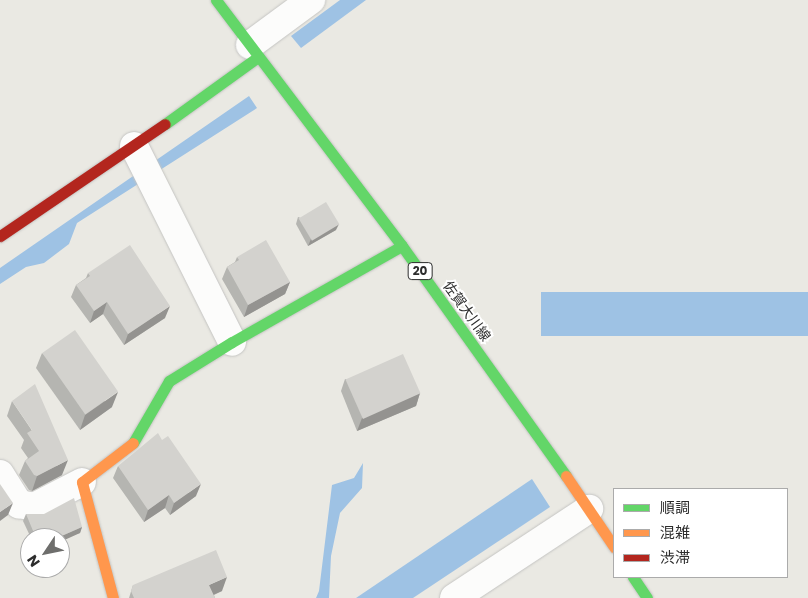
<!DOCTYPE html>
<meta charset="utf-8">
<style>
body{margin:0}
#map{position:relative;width:808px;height:598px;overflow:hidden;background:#eae9e3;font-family:Poppins,"Noto Sans JP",sans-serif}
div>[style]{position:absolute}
.water>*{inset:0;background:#9ec2e4;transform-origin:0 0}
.roads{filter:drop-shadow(0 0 1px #c4c4c2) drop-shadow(0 0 1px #c4c4c2)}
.street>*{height:28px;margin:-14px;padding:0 14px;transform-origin:14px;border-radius:14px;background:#fcfcfb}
.fast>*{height:11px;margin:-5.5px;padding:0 5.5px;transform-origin:5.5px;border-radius:5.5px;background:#63d668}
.slow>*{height:11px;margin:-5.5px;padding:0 5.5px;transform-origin:5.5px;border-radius:5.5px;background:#ff974d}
.jam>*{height:11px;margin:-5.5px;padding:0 5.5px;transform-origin:5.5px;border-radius:5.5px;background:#b3261e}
.wall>*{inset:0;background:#b5b5b1}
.shaded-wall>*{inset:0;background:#949390}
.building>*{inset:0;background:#d3d2ce;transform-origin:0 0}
span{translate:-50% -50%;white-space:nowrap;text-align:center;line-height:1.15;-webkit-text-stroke:4px #fff;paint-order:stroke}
.shield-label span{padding:1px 4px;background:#fff;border:1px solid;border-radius:4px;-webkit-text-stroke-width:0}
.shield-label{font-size:12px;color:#2c2c2c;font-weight:700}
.street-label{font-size:14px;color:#2c2c2c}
.legend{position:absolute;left:613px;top:488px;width:175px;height:90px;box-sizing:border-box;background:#fff;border:1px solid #ababab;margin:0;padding:6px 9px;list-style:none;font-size:15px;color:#2c2c2c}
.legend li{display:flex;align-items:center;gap:10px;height:25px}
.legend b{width:25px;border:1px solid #ababab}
.north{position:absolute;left:20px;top:528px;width:50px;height:50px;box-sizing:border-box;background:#fff;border:1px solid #ababab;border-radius:50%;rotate:236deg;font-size:14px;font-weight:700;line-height:20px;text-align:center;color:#2c2c2c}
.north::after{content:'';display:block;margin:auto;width:18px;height:22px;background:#6e6e6c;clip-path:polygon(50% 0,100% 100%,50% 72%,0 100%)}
</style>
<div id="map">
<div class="water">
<i style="clip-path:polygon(340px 0,366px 0,301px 48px,291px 36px)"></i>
<i style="clip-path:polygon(249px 96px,257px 108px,77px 223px,69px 244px,44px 263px,26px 267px,0 284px,0 268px)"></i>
<i style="left:808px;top:292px;width:44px;height:267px;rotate:90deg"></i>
<i style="clip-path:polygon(363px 463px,362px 488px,340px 513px,331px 556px,329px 598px,316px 598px,319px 591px,332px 485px,354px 478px)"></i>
<i style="clip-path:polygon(532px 479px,550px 507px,413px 598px,356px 598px)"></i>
</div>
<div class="roads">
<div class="street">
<i style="left:250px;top:45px;width:76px;rotate:-36.4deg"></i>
<i style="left:134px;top:146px;width:219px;rotate:63.4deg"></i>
<i style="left:0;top:474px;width:36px;rotate:58deg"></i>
<i style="left:19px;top:504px;width:15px;rotate:11deg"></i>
<i style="left:34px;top:507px;width:54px;rotate:-27.5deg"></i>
<i style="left:454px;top:598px;width:162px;rotate:-33.4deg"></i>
</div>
<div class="fast">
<i style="left:216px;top:0;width:308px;rotate:52.9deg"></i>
<i style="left:402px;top:246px;width:282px;rotate:54.5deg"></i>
<i style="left:165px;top:124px;width:115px;rotate:-35.8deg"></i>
<i style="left:133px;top:443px;width:72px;rotate:-59.9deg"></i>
<i style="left:169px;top:381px;width:74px;rotate:-31.8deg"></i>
<i style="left:232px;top:342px;width:195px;rotate:-29.5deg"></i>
<i style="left:633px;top:577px;width:25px;rotate:56deg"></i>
</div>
<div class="slow">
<i style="left:566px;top:476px;width:86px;rotate:55.9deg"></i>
<i style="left:113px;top:598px;width:120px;rotate:-105deg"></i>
<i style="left:82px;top:482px;width:64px;rotate:-37.4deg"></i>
</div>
<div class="jam">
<i style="left:0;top:236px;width:199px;rotate:-34.2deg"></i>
</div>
</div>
<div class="wall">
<i style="clip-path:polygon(298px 217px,336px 230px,308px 246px,296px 224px)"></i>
<i style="clip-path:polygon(237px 257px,290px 282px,285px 294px,244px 317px,222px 279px,227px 267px,235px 262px)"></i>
<i style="clip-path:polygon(88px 273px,165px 318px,124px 345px,103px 314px,90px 323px,71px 297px,76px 285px,86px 278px)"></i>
<i style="clip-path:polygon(42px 353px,112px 407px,80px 430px,36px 368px)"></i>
<i style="clip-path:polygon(345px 379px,420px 393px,416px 406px,357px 431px,341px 391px)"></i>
<i style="clip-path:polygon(12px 401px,62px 475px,32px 491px,29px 490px,19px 475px,25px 461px,28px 458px,21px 448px,24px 440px,7px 416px)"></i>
<i style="clip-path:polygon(118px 466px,196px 496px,170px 515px,165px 508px,144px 522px,113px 478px)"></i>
<i style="clip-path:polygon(26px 514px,44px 514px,82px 527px,80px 533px,60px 538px,31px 538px,23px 521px)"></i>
<i style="clip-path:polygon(133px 585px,222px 591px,214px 595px,215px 598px,129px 598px)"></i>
</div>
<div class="shaded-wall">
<i style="clip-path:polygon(339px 224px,336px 230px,308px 246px,311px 239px)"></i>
<i style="clip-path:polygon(290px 282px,285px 294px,244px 317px,248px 305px)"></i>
<i style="clip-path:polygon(107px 302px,103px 314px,90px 323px,94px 311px)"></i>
<i style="clip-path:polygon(170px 306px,165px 318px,124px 345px,128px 334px)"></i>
<i style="clip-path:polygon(118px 392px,112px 407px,80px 430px,85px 415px)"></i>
<i style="clip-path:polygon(420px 393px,416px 406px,357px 431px,362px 418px)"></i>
<i style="clip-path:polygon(68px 460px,62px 475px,32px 491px,37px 476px)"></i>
<i style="clip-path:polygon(201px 484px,196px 496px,170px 515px,174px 503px)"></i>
<i style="clip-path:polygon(169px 495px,165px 508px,144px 522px,148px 510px)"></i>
<i style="clip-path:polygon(13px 503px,8px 515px,0 521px,0 512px)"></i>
<i style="clip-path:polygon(82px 527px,80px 533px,60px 542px,60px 538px,57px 538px)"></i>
<i style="clip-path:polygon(227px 577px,222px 591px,206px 598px,209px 585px)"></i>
</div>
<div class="building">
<i style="left:326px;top:202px;width:26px;height:32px;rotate:59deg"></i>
<i style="clip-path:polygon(266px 240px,290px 282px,248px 305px,227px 267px,239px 260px,237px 257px)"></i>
<i style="clip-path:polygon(130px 245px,170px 306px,128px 334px,107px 302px,94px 311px,76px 285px,90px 276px,88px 273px)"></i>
<i style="left:75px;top:330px;width:75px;height:40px;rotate:55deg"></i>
<i style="left:403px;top:354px;width:43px;height:63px;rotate:66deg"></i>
<i style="clip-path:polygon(35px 384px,68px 460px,37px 476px,34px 475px,25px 461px,39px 451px,27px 433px,32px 430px,12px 401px)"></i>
<i style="clip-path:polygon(158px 433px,162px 440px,168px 436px,201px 484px,174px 503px,169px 495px,148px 510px,118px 466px)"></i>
<i style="clip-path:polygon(0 484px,13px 503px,0 512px)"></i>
<i style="clip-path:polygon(74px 498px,82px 527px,57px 538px,36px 538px,26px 514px,44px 514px)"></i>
<i style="clip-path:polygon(216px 550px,227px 577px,209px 585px,215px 598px,134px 598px,131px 591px,133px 585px)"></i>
</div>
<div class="shield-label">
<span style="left:420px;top:271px">20</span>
</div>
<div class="street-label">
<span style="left:467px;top:311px;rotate:54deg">佐賀大川線</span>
</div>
<ul class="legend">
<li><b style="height:6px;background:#63d668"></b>順調</li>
<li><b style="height:6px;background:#ff974d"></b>混雑</li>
<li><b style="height:6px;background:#b3261e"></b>渋滞</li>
</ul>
<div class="north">N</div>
</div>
